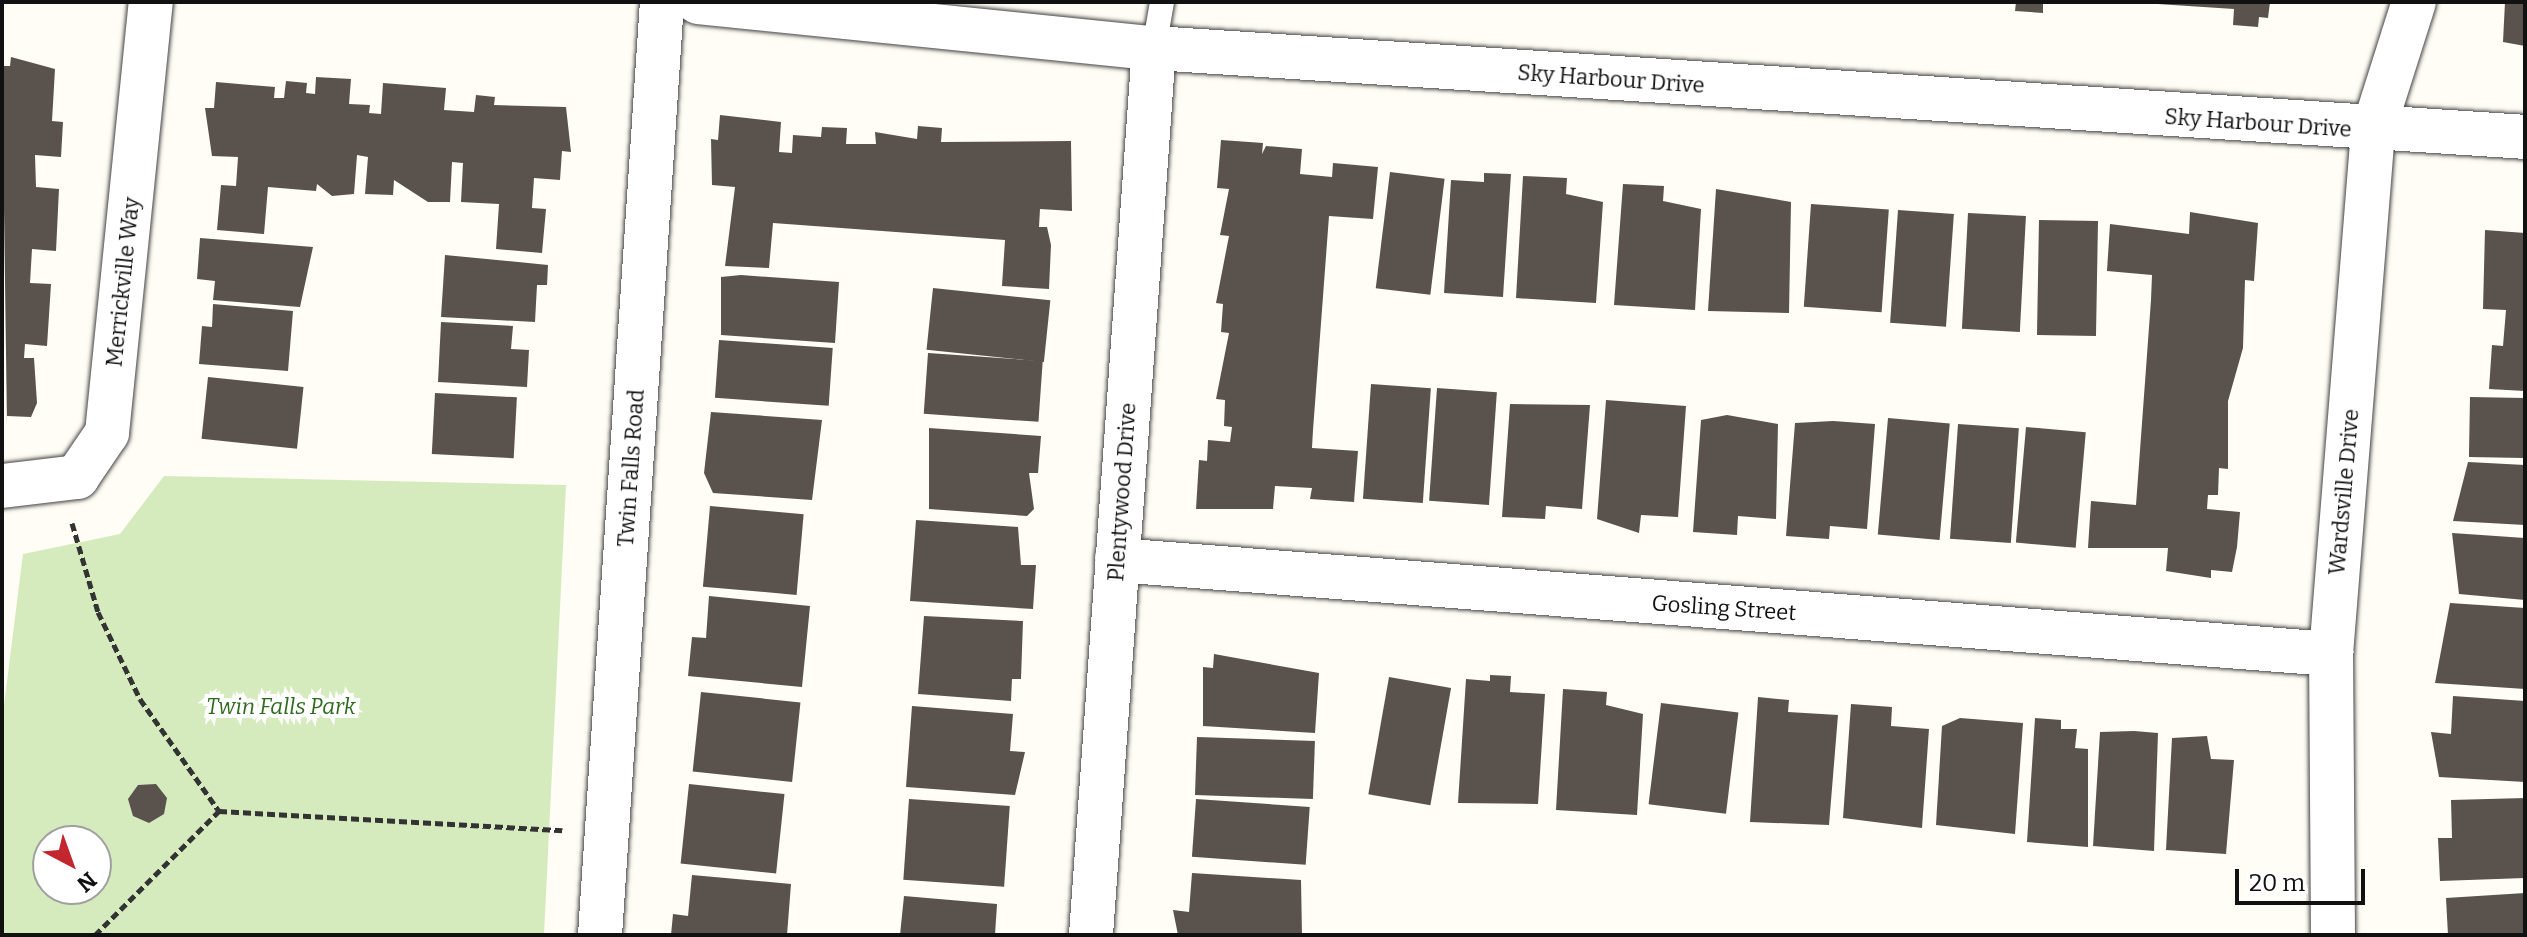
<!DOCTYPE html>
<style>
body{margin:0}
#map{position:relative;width:2527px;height:937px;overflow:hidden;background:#fffdf5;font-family:Bitter,serif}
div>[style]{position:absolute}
.green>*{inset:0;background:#d5ebbd}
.building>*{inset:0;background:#5a524d;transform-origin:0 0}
.path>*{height:5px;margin-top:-2.5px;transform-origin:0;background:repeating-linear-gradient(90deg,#333 0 8px,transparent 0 12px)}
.roads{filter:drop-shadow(0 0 2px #444) drop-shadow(0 0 2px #444)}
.service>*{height:24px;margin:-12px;padding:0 12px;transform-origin:12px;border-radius:12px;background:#fff}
.minor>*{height:44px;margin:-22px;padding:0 22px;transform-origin:22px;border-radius:22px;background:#fff}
span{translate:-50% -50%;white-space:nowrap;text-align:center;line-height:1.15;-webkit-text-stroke:8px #fff;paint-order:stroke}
.street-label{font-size:22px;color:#111}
.park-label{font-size:22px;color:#2f6b1f;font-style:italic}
.frame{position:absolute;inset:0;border:4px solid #111;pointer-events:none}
.north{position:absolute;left:32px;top:825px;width:80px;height:80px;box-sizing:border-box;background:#fff;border:2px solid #a0a0a0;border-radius:50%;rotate:139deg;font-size:22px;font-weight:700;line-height:32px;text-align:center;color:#111}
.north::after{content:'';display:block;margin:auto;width:28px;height:36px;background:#c4262e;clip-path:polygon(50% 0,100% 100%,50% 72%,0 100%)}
.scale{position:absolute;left:2235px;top:869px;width:130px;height:36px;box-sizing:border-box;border:4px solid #111;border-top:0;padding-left:10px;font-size:24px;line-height:28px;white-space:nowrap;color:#111;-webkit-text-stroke:6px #fff;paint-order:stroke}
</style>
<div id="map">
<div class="green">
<i style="clip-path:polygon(evenodd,164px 476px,566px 485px,544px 935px,2px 935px,2px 721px,23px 554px,120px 534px,164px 476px,48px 841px,96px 841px,96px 889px,48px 889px,48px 841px)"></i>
</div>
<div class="building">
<i style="clip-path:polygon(2016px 2px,2043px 2px,2043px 13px,2015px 11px)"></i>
<i style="clip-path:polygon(2127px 2px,2270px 2px,2268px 18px,2259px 17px,2258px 27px,2233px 25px,2234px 9px)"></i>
<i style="clip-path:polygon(2505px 2px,2525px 2px,2525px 46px,2503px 42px)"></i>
<i style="clip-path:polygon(11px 57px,55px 69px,52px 121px,63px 122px,61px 157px,35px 155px,36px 187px,59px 189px,56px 251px,32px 249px,30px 283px,51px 284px,47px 346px,25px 344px,24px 358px,34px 358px,37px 403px,31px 417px,7px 416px,7px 425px,2px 66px,10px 66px)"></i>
<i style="clip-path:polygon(316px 77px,351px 79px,349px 104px,370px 105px,369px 113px,381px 114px,383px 83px,446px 88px,444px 110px,474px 112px,476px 95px,495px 97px,494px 105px,566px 107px,571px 152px,562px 151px,560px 180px,534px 178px,532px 208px,546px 209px,542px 253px,496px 249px,499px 204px,461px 202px,463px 163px,452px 162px,450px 202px,428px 202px,394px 180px,393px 195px,365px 194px,368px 157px,357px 155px,354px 194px,332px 196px,317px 184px,316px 191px,268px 187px,264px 234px,217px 230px,221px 185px,236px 186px,238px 157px,212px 156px,205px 108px,214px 108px,216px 82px,275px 87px,274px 98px,284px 98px,286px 81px,307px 83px,306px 93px,315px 94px)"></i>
<i style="clip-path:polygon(720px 115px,781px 122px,779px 152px,792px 153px,793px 135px,821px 137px,822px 127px,847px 128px,846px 144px,876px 144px,875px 132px,917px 139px,918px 126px,942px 128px,941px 142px,1071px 141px,1072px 211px,1040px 209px,1039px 227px,1047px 227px,1051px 245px,1049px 289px,1002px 286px,1005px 240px,773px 223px,769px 268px,725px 266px,735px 187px,712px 185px,711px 139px,718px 140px)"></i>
<i style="clip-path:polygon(1221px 140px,1263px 143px,1262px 154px,1266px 146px,1302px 149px,1300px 174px,1332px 177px,1333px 163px,1378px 167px,1373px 219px,1329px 216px,1313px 430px,1312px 448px,1358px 451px,1354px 502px,1310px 499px,1312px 488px,1275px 486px,1273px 509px,1196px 509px,1199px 460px,1207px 461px,1208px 440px,1230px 442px,1232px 427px,1224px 426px,1225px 400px,1216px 399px,1229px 333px,1221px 332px,1223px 304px,1216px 303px,1229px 236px,1220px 235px,1229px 189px,1217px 188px)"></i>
<i style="left:1390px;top:172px;width:55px;height:117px;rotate:7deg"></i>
<i style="clip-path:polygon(1484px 173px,1511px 174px,1503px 297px,1444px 293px,1451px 180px,1484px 182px)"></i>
<i style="clip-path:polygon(1523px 176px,1567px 178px,1566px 194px,1603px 202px,1596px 303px,1516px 298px)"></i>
<i style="clip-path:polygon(1623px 184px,1664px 186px,1663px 201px,1701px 209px,1695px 310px,1614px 305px)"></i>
<i style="clip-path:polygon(1716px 189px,1791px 202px,1789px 313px,1708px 311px)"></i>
<i style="left:1811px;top:204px;width:78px;height:103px;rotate:4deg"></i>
<i style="left:1898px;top:210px;width:56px;height:113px;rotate:4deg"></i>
<i style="clip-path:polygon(2190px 212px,2258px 223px,2254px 281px,2245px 280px,2243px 348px,2228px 401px,2228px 469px,2219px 468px,2218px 495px,2208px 495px,2207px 509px,2240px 512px,2237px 547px,2232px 572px,2211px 570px,2211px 578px,2166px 571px,2168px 548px,2088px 548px,2091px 501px,2136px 505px,2151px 300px,2152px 275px,2107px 271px,2110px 224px,2189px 234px)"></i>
<i style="left:1968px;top:213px;width:58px;height:116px;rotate:3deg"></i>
<i style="left:2039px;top:220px;width:59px;height:115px;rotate:1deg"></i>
<i style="clip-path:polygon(2485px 230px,2525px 233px,2525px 391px,2489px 389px,2492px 345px,2503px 346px,2506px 310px,2483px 309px)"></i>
<i style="clip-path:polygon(200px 238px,313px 247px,300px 307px,213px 300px,215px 281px,197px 279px)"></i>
<i style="clip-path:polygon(445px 255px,548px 265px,547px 285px,537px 285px,535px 322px,441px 317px)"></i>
<i style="clip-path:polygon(741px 275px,839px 282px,835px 343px,721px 335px,721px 277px)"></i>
<i style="left:933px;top:288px;width:118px;height:62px;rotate:6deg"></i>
<i style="clip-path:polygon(213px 304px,293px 311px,288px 371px,199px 364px,202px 326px,212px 327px)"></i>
<i style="clip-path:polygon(441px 322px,513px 326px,511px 349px,529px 350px,527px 387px,438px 382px)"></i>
<i style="left:719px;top:340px;width:114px;height:58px;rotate:4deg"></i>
<i style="left:928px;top:353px;width:115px;height:61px;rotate:4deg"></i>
<i style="left:208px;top:377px;width:96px;height:62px;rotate:6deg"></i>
<i style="left:1371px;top:384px;width:60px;height:115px;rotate:4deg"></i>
<i style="left:1437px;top:388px;width:60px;height:113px;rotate:4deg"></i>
<i style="left:435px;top:393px;width:82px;height:61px;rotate:3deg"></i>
<i style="left:2470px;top:397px;width:55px;height:60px;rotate:1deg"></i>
<i style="clip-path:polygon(1606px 400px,1686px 406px,1678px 517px,1641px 515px,1639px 533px,1597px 519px)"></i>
<i style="clip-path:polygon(1510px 404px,1590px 405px,1582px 509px,1546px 506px,1545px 519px,1502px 517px)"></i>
<i style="clip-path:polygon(711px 412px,822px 420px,812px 500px,713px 493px,704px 473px)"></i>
<i style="clip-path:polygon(1727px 415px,1778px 424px,1776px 519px,1738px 516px,1737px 535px,1693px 532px,1701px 420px)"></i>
<i style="left:1888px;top:418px;width:62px;height:117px;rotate:5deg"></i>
<i style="clip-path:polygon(1833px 421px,1875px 424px,1867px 529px,1830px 526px,1829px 539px,1786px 536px,1795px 423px)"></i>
<i style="left:1958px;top:424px;width:61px;height:115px;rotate:4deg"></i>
<i style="left:2026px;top:427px;width:60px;height:116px;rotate:5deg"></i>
<i style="clip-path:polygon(929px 428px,1041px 436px,1038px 473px,1029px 473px,1034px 509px,1027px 516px,929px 509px)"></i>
<i style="clip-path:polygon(2468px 462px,2525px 465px,2525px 525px,2453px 521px)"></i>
<i style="left:710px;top:506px;width:94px;height:81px;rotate:5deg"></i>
<i style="clip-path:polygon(916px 520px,1018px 527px,1021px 565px,1036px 565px,1033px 609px,910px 601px)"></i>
<i style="clip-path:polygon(2452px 533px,2525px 538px,2525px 600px,2459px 594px)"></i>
<i style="clip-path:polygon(709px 596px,810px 606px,802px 687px,688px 676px,692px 637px,706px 638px)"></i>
<i style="clip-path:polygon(2450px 603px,2525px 608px,2525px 689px,2435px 683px)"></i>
<i style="clip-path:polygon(924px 616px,1023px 621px,1021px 679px,1012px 679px,1011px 701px,918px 694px)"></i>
<i style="clip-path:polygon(1214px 654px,1319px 673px,1315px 733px,1203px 726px,1203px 667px,1213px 668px)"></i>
<i style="clip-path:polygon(1490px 675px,1511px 676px,1510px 692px,1545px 694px,1538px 804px,1458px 803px,1466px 679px,1490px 681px)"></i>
<i style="left:1389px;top:677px;width:63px;height:119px;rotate:10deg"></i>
<i style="clip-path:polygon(1563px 689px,1607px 692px,1606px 705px,1643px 714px,1637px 815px,1556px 810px)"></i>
<i style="left:701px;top:692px;width:100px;height:80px;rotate:6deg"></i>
<i style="clip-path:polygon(2453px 696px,2525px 701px,2525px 782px,2439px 777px,2431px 732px,2451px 734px)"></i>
<i style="clip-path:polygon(1758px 697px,1789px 700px,1788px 712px,1838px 715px,1829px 825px,1750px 822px)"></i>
<i style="left:1661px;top:703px;width:78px;height:102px;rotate:7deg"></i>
<i style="clip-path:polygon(1851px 704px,1892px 707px,1891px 726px,1929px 729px,1922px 828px,1843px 818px)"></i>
<i style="clip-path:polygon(912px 706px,1013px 714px,1010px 751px,1025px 752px,1015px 795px,906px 787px)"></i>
<i style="clip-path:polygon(1960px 718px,2023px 723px,2015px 834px,1936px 825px,1942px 726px)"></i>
<i style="clip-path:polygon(2035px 718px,2061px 720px,2061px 729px,2077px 729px,2075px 748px,2088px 749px,2088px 847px,2027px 842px)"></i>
<i style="clip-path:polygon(2134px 731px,2158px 733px,2154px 851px,2093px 846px,2100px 732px)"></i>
<i style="clip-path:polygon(2207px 736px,2211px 759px,2234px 760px,2226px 854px,2166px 850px,2172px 738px)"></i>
<i style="left:1197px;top:737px;width:118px;height:58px;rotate:2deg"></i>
<i style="clip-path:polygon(156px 784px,167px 798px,164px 814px,149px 823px,133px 816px,128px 799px,138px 785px)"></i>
<i style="left:689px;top:784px;width:96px;height:80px;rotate:6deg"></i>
<i style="clip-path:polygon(2525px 798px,2525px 878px,2440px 881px,2438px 838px,2452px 838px,2451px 800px)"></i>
<i style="left:909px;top:799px;width:101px;height:81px;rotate:4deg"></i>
<i style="left:1196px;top:799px;width:114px;height:58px;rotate:4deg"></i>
<i style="clip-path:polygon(1192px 873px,1301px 880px,1302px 935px,1178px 935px,1173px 910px,1189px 912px)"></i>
<i style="clip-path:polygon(692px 875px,791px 884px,787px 935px,671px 935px,673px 914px,688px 916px)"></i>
<i style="clip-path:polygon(2525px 893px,2525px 935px,2448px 935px,2446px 898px)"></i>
<i style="clip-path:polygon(904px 896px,997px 904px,995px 935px,900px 935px)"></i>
</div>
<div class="path">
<i style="left:72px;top:523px;width:93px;rotate:73.7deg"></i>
<i style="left:98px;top:612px;width:97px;rotate:64.2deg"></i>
<i style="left:140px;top:699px;width:137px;rotate:54.8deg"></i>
<i style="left:95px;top:935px;width:175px;rotate:-45deg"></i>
<i style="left:219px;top:811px;width:344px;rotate:3.2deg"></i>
</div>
<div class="roads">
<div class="service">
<i style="left:1154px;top:48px;width:47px;rotate:-80.1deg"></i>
</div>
<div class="minor">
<i style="left:698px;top:2px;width:458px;rotate:5.8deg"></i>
<i style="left:1154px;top:48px;width:1374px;rotate:3.71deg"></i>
<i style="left:2px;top:486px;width:76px;rotate:-6.8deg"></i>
<i style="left:77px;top:477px;width:53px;rotate:-55.7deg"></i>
<i style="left:107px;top:433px;width:433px;rotate:-84.2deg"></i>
<i style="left:1117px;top:560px;width:1218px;rotate:4.43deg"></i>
<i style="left:600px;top:935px;width:935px;rotate:-86.2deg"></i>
<i style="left:1091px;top:935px;width:889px;rotate:-85.94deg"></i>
<i style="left:2333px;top:935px;width:281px;rotate:-90.4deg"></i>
<i style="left:2331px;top:654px;width:525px;rotate:-85.41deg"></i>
<i style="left:2373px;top:131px;width:135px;rotate:-72.4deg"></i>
</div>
</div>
<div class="street-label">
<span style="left:1611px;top:79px;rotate:4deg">Sky Harbour Drive</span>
<span style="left:2258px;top:123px;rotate:4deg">Sky Harbour Drive</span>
<span style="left:123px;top:282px;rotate:-84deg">Merrickville Way</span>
<span style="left:631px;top:468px;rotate:-86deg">Twin Falls Road</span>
<span style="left:1122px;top:492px;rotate:-86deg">Plentywood Drive</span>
<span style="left:2344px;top:492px;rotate:-85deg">Wardsville Drive</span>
<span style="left:1724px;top:608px;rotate:4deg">Gosling Street</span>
</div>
<div class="park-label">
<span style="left:281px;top:707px">Twin Falls Park</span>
</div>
<div class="frame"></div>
<div class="north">N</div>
<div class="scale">20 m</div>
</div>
